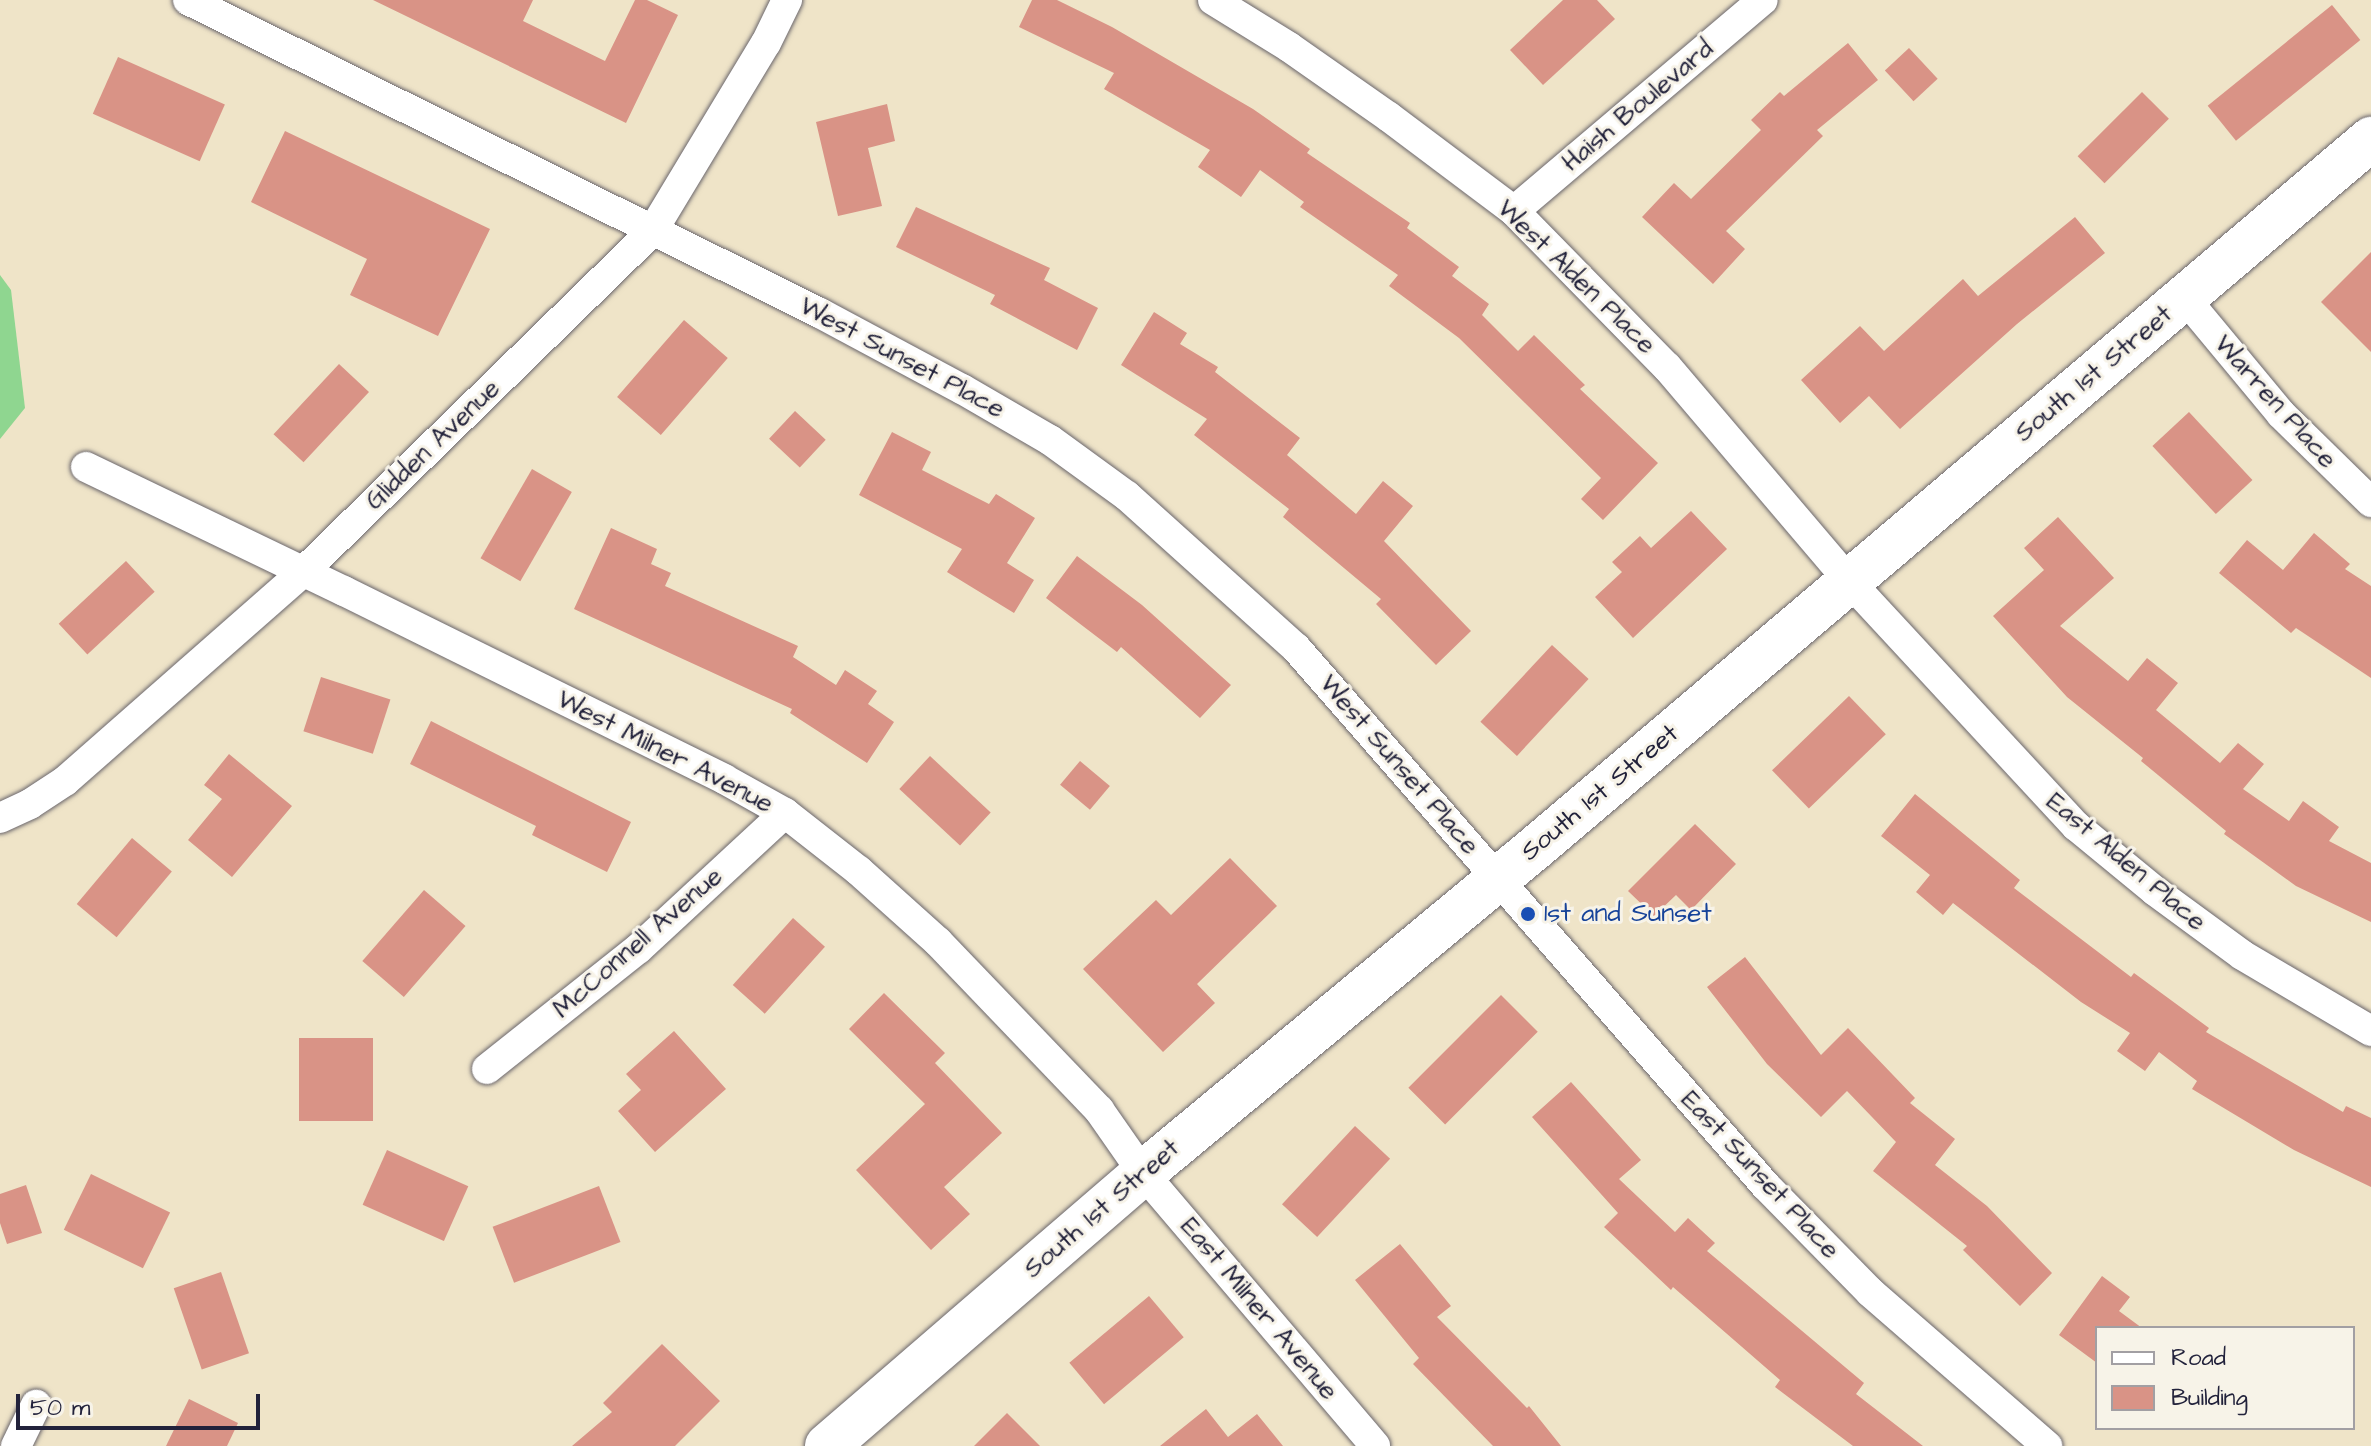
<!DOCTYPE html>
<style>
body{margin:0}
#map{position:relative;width:2371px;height:1446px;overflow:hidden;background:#efe4c8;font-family:"Architects Daughter",sans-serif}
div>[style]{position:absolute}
.green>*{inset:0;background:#8fd690}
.building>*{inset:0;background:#d99386;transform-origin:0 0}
.roads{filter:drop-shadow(0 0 2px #6a666c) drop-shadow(0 0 2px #6a666c)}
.street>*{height:30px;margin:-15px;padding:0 15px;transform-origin:15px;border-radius:15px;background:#fff}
.secondary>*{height:44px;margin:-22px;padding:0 22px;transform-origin:22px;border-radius:22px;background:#fff}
.dots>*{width:22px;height:22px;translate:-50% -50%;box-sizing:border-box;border:4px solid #f7f3e8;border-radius:50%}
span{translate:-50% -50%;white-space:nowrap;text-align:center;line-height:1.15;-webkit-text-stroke:6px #f7f3e8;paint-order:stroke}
.street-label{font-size:26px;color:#22223b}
.transit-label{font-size:26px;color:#164399}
.left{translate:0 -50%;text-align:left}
.legend{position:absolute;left:2095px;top:1326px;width:260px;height:104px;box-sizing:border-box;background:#f7f3e8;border:2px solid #a29fa3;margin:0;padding:10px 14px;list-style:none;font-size:24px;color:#22223b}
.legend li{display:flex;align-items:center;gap:16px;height:40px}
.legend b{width:40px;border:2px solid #a29fa3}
.scale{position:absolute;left:16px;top:1394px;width:244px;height:36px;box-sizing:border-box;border:4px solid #22223b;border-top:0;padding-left:10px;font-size:24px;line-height:28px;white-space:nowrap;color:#22223b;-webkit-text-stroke:6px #f7f3e8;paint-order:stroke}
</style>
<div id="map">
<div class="green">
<i style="clip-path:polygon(0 275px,11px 290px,25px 408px,0 439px)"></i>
</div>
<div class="building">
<i style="clip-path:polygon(373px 0,533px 0,523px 21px,605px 61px,635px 0,647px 0,678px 15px,626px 123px)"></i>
<i style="clip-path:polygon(1032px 0,1057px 0,1112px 27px,1253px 109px,1310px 149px,1307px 153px,1410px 223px,1407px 228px,1459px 267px,1452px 276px,1489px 304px,1482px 315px,1518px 351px,1534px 335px,1585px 385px,1580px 389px,1658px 463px,1603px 520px,1581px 499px,1601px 478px,1459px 338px,1389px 286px,1398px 275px,1300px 207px,1304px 202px,1260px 170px,1241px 197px,1198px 167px,1210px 150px,1104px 89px,1114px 73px,1019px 27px)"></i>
<i style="clip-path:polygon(1563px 0,1597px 0,1615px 19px,1543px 85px,1510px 50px)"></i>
<i style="left:2332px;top:5px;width:45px;height:160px;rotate:51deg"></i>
<i style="clip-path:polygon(1848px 43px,1878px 80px,1817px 130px,1823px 136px,1726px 231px,1745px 249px,1713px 284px,1642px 217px,1674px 183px,1691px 199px,1761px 130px,1751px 120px,1780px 92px,1784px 96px)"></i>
<i style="left:1909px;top:48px;width:42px;height:33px;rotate:47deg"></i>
<i style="left:118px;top:57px;width:117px;height:62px;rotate:24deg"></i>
<i style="left:2142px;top:92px;width:38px;height:91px;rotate:45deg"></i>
<i style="clip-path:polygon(887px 104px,895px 141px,868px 148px,882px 206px,838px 216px,816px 122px)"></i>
<i style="clip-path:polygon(285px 131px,490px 229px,438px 336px,350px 295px,367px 259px,251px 202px)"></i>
<i style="clip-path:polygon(916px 207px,1050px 268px,1044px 280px,1098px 308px,1077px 350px,990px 304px,995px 295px,896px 247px)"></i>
<i style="clip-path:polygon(2075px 217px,2105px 253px,2017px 324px,1900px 429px,1869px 396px,1840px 423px,1801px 380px,1860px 326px,1884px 351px,1963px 279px,1978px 296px)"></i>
<i style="clip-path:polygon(2371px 252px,2371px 352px,2321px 302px)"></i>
<i style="clip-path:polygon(1154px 312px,1187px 333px,1180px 344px,1218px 367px,1215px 372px,1300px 438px,1287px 455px,1356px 514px,1383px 481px,1413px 506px,1384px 541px,1471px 631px,1436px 665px,1376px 604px,1381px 599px,1283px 517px,1289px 509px,1194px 435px,1207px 419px,1121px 365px)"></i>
<i style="left:684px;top:320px;width:58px;height:102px;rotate:41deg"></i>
<i style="left:339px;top:364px;width:41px;height:96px;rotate:43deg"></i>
<i style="left:795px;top:411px;width:42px;height:38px;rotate:43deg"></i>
<i style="left:2189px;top:412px;width:93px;height:50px;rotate:47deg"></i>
<i style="clip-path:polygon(892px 432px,931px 452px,922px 470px,989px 504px,996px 494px,1035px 518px,1007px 563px,1034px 580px,1014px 613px,947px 572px,962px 549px,859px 495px)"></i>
<i style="left:532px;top:469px;width:46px;height:103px;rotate:30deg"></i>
<i style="clip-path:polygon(1691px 511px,1727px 549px,1633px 638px,1595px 597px,1622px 572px,1612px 562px,1640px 536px,1651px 548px)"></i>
<i style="clip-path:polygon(2058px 517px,2114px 578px,2060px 626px,2128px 681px,2147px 658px,2178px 683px,2156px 710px,2220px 763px,2238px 743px,2264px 764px,2243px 789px,2289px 821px,2303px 801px,2339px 827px,2329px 841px,2371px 863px,2371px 922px,2296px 886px,2224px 834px,2226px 831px,2141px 761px,2143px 758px,2067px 697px,1993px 616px,2044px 570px,2024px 548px)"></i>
<i style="clip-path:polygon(611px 528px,657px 549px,651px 564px,671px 573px,665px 586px,798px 646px,793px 657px,836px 685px,845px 670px,877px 691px,868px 704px,894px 722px,867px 763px,790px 713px,792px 709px,574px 609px)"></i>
<i style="clip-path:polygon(2314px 533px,2350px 564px,2345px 569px,2371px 586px,2371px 678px,2296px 628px,2291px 633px,2219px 573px,2247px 540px,2283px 570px)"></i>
<i style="clip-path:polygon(1077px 556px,1142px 605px,1231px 685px,1200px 718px,1121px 647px,1117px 652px,1046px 598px)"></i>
<i style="left:126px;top:561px;width:42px;height:92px;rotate:47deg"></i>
<i style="left:1552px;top:645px;width:50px;height:105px;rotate:43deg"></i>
<i style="left:321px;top:677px;width:73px;height:57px;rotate:18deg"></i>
<i style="left:1849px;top:696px;width:53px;height:107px;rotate:46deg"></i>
<i style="clip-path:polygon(431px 721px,631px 822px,607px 872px,532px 835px,536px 826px,410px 764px)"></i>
<i style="clip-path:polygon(229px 754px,292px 806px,232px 877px,188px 840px,222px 799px,204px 785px)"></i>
<i style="left:930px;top:756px;width:83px;height:45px;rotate:43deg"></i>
<i style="left:1080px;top:761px;width:39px;height:31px;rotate:40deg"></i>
<i style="clip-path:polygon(1915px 794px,2020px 880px,2014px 888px,2131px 977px,2134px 973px,2209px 1028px,2206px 1032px,2343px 1112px,2346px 1106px,2371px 1118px,2371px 1187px,2294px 1150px,2192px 1089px,2197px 1081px,2159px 1052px,2145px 1071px,2117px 1051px,2130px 1033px,2081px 1002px,1953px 903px,1943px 915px,1916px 892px,1930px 875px,1881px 836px)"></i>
<i style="clip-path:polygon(1695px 824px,1736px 864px,1691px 910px,1676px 895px,1654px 916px,1628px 891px)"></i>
<i style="left:132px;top:838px;width:52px;height:86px;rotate:40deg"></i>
<i style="clip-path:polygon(1230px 858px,1277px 906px,1197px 984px,1215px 1003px,1163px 1052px,1083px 969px,1156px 900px,1171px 915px)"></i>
<i style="left:424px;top:890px;width:55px;height:94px;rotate:41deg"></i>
<i style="left:793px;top:918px;width:43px;height:90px;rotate:42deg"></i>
<i style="clip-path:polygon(1745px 957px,1821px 1055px,1848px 1028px,1915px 1098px,1910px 1103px,1955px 1139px,1935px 1165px,1987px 1206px,2052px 1273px,2020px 1306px,1963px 1250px,1967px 1246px,1873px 1171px,1896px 1142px,1847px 1091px,1821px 1117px,1767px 1064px,1707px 987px)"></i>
<i style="clip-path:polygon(884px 993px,945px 1053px,935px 1063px,1002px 1133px,944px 1187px,970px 1214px,931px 1250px,856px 1170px,925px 1104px,849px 1029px)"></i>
<i style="left:1501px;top:995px;width:52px;height:131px;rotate:45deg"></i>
<i style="clip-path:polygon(674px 1031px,726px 1089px,655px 1152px,618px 1111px,641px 1090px,626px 1074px)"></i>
<i style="left:299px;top:1038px;width:74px;height:83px"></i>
<i style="clip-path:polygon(1571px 1082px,1641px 1160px,1619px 1179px,1675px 1232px,1688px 1218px,1715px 1243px,1707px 1251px,1864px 1383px,1856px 1394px,1923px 1446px,1853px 1446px,1775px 1387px,1780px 1380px,1673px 1287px,1671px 1290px,1604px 1227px,1618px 1213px,1532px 1117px)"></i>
<i style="left:1355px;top:1126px;width:48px;height:107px;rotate:43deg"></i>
<i style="left:387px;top:1150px;width:89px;height:60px;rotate:24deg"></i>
<i style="left:91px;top:1174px;width:88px;height:62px;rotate:26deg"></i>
<i style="clip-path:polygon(26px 1185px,42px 1233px,7px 1244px,0 1223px,0 1194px)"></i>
<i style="left:599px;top:1186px;width:60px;height:114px;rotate:69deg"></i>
<i style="clip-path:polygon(1400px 1244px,1451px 1306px,1437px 1317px,1527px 1408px,1529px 1406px,1561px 1446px,1493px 1446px,1413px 1364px,1419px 1358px,1355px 1280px)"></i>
<i style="left:221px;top:1272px;width:86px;height:50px;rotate:71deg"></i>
<i style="clip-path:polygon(2102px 1276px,2130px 1297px,2119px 1311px,2142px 1328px,2097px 1328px,2097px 1363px,2059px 1335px)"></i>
<i style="left:1149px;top:1296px;width:54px;height:104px;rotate:50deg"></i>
<i style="clip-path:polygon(662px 1344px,720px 1401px,675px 1446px,572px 1446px,612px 1412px,603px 1403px)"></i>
<i style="clip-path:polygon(189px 1399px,238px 1423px,227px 1446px,166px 1446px)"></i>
<i style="clip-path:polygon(1206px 1409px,1228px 1437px,1257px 1414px,1283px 1446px,1160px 1446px)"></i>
<i style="clip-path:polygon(1007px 1413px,1040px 1446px,974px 1446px)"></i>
</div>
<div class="roads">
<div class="street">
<i style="left:188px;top:0;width:705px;rotate:26.35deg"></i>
<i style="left:820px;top:313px;width:161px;rotate:28.2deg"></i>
<i style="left:962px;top:389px;width:102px;rotate:30.1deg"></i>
<i style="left:1050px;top:440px;width:95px;rotate:36deg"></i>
<i style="left:1127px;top:496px;width:227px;rotate:42deg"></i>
<i style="left:1296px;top:648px;width:714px;rotate:48.86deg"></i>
<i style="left:1766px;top:1186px;width:148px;rotate:45.5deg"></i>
<i style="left:1870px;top:1292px;width:235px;rotate:41deg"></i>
<i style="left:1213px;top:0;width:89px;rotate:31.7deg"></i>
<i style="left:1289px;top:47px;width:122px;rotate:35deg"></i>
<i style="left:1389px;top:117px;width:156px;rotate:36.9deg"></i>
<i style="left:1514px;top:211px;width:219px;rotate:45.6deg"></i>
<i style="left:1667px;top:367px;width:282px;rotate:49.6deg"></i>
<i style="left:1850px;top:582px;width:333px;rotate:47.2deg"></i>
<i style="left:2076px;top:826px;width:102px;rotate:39.4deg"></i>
<i style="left:2155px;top:891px;width:108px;rotate:36.3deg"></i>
<i style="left:2242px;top:955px;width:150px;rotate:30.5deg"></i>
<i style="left:1514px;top:211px;width:326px;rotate:-40.3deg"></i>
<i style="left:2184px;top:297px;width:152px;rotate:50.3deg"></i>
<i style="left:2281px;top:414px;width:126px;rotate:44.4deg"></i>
<i style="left:86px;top:467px;width:286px;rotate:25.7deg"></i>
<i style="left:344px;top:591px;width:424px;rotate:26.3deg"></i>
<i style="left:724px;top:779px;width:70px;rotate:29.1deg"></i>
<i style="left:785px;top:813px;width:94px;rotate:38.1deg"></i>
<i style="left:859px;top:871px;width:106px;rotate:41.9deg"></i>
<i style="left:938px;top:942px;width:233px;rotate:46.2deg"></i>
<i style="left:1099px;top:1110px;width:77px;rotate:55.1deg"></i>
<i style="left:1143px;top:1173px;width:358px;rotate:49.6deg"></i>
<i style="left:0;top:818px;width:33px;rotate:-25deg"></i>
<i style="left:30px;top:804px;width:42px;rotate:-33.3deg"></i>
<i style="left:65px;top:781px;width:318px;rotate:-41.3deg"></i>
<i style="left:304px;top:571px;width:488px;rotate:-44.3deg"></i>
<i style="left:653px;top:230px;width:218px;rotate:-58.9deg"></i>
<i style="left:766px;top:43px;width:48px;rotate:-64deg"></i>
<i style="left:487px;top:1069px;width:193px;rotate:-38.5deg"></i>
<i style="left:638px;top:949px;width:200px;rotate:-42.8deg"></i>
<i style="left:16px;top:1446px;width:46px;rotate:-64deg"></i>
</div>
<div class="secondary">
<i style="left:827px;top:1446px;width:418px;rotate:-40.8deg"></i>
<i style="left:1143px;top:1173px;width:508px;rotate:-39.65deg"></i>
<i style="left:1534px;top:849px;width:1098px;rotate:-40.31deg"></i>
</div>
</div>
<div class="dots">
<i style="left:1528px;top:914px;background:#1a4fb4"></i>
</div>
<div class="street-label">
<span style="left:1638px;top:106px;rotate:-40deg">Haish Boulevard</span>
<span style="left:1576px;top:277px;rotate:44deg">West Alden Place</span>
<span style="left:902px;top:358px;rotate:28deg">West Sunset Place</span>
<span style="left:2094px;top:374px;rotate:-40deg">South 1st Street</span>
<span style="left:2275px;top:402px;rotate:48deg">Warren Place</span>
<span style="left:433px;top:445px;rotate:-44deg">Glidden Avenue</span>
<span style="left:665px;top:752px;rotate:27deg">West Milner Avenue</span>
<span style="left:1399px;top:765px;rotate:49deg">West Sunset Place</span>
<span style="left:1600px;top:793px;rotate:-40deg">South 1st Street</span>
<span style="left:2126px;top:862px;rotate:40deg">East Alden Place</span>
<span style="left:638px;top:943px;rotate:-41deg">McConnell Avenue</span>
<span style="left:1760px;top:1175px;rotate:47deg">East Sunset Place</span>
<span style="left:1102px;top:1209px;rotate:-41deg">South 1st Street</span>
<span style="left:1259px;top:1309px;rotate:50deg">East Milner Avenue</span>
</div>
<div class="transit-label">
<span class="left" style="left:1544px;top:914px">1st and Sunset</span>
</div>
<ul class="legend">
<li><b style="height:10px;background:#fff"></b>Road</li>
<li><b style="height:22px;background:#d99386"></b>Building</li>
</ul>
<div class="scale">50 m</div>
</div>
